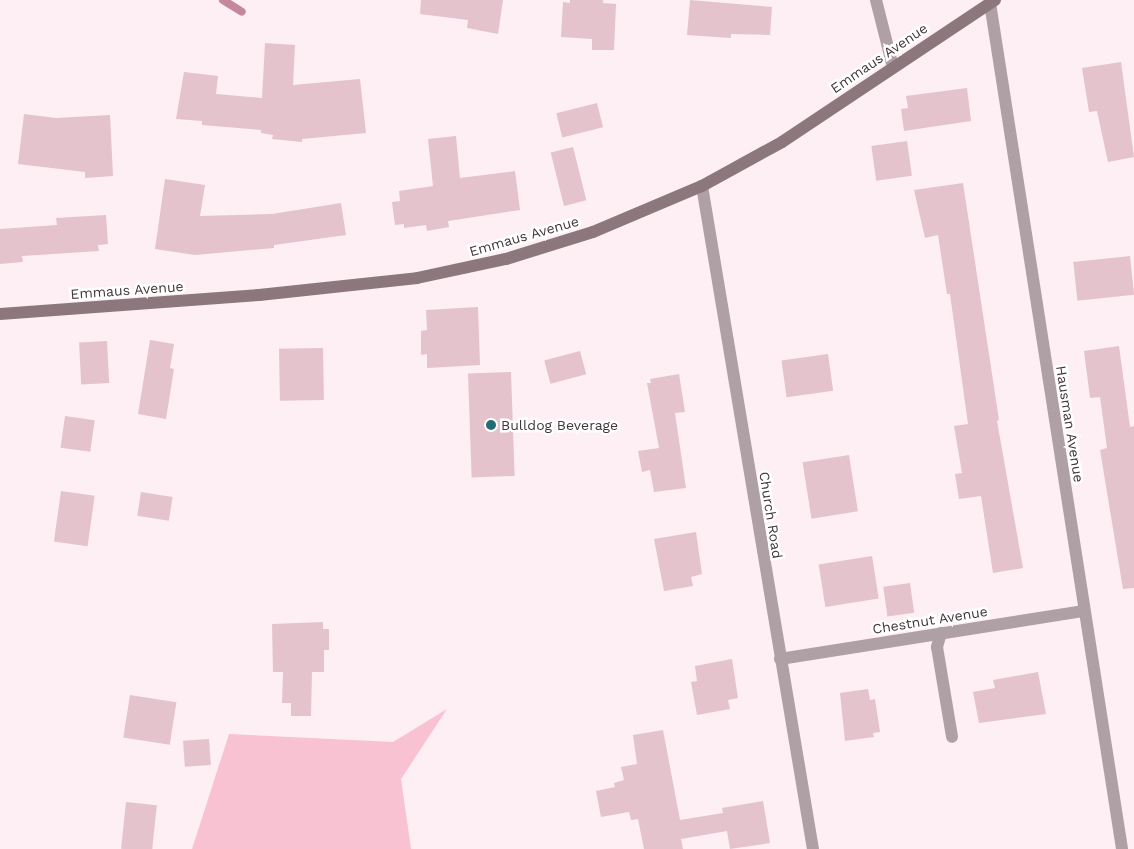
<!DOCTYPE html>
<style>
body{margin:0}
#map{position:relative;width:1134px;height:849px;overflow:hidden;background:#fdeff3;font-family:"Work Sans",sans-serif}
div>[style]{position:absolute}
.green>*{inset:0;background:#f9c2d3}
.stream>*{height:8px;margin:-4px;padding:0 4px;transform-origin:4px;border-radius:4px;background:#c6869b}
.building>*{inset:0;background:#e4c3cd;transform-origin:0 0}
.minor>*{height:12px;margin:-6px;padding:0 6px;transform-origin:6px;border-radius:6px;background:#aea0a4}
.secondary>*{height:12px;margin:-6px;padding:0 6px;transform-origin:6px;border-radius:6px;background:#8c777d}
.dots>*{width:14px;height:14px;translate:-50% -50%;box-sizing:border-box;border:2px solid #fff;border-radius:50%}
span{translate:-50% -50%;white-space:nowrap;text-align:center;line-height:1.15;-webkit-text-stroke:5px #fff;paint-order:stroke}
.street-label{font-size:14px;color:#44363a}
.poi-label{font-size:14px;color:#44363a}
.left{translate:0 -50%;text-align:left}
</style>
<div id="map">
<div class="green">
<i style="clip-path:polygon(447px 709px,401px 779px,411px 849px,192px 849px,229px 734px,393px 742px)"></i>
</div>
<div class="stream">
<i style="left:223px;top:0;width:22px;rotate:32deg"></i>
</div>
<div class="building">
<i style="clip-path:polygon(421px 0,503px 0,498px 34px,467px 28px,468px 20px,420px 14px)"></i>
<i style="clip-path:polygon(570px 0,603px 0,603px 3px,616px 4px,614px 50px,592px 50px,592px 39px,561px 37px,563px 2px,570px 3px)"></i>
<i style="clip-path:polygon(690px 0,772px 7px,770px 35px,731px 34px,731px 38px,687px 35px)"></i>
<i style="clip-path:polygon(265px 43px,295px 45px,293px 85px,360px 79px,366px 133px,302px 139px,302px 142px,272px 139px,273px 135px,261px 133px,261px 130px,202px 125px,202px 121px,176px 119px,184px 72px,218px 76px,216px 94px,262px 98px)"></i>
<i style="clip-path:polygon(1121px 62px,1134px 157px,1108px 162px,1097px 111px,1089px 112px,1082px 68px)"></i>
<i style="clip-path:polygon(967px 88px,971px 121px,904px 131px,901px 109px,908px 108px,906px 96px)"></i>
<i style="left:597px;top:103px;width:25px;height:42px;rotate:76deg"></i>
<i style="clip-path:polygon(24px 114px,56px 118px,110px 115px,113px 176px,85px 178px,85px 172px,18px 164px)"></i>
<i style="clip-path:polygon(456px 136px,460px 178px,515px 171px,520px 210px,448px 221px,449px 227px,427px 231px,426px 225px,404px 228px,404px 224px,395px 225px,392px 202px,400px 201px,399px 191px,433px 186px,428px 139px)"></i>
<i style="left:907px;top:141px;width:35px;height:36px;rotate:82deg"></i>
<i style="left:573px;top:147px;width:55px;height:23px;rotate:76deg"></i>
<i style="clip-path:polygon(165px 179px,205px 185px,200px 216px,272px 214px,341px 203px,346px 235px,274px 245px,274px 248px,195px 255px,155px 249px)"></i>
<i style="clip-path:polygon(963px 183px,999px 420px,997px 421px,1023px 568px,993px 573px,981px 496px,959px 499px,955px 474px,962px 473px,954px 426px,968px 424px,950px 294px,947px 294px,938px 235px,925px 238px,914px 190px)"></i>
<i style="clip-path:polygon(106px 215px,108px 244px,98px 245px,99px 251px,22px 256px,23px 262px,0 264px,0 229px,57px 225px,56px 218px)"></i>
<i style="left:1130px;top:256px;width:39px;height:57px;rotate:84deg"></i>
<i style="clip-path:polygon(478px 307px,480px 365px,427px 368px,427px 354px,421px 355px,421px 331px,427px 330px,426px 310px)"></i>
<i style="clip-path:polygon(150px 340px,174px 344px,170px 368px,174px 369px,166px 419px,138px 414px)"></i>
<i style="left:107px;top:341px;width:42px;height:28px;rotate:87deg"></i>
<i style="clip-path:polygon(1119px 346px,1130px 427px,1134px 426px,1134px 588px,1123px 589px,1100px 450px,1107px 448px,1100px 397px,1090px 398px,1084px 351px)"></i>
<i style="left:323px;top:348px;width:52px;height:44px;rotate:89deg"></i>
<i style="left:580px;top:351px;width:24px;height:37px;rotate:75deg"></i>
<i style="left:828px;top:354px;width:37px;height:47px;rotate:82deg"></i>
<i style="left:511px;top:372px;width:104px;height:43px;rotate:88deg"></i>
<i style="clip-path:polygon(679px 374px,685px 412px,675px 413px,686px 488px,654px 492px,650px 470px,642px 472px,638px 451px,659px 448px,647px 383px,651px 383px,650px 379px)"></i>
<i style="left:65px;top:416px;width:30px;height:32px;rotate:8deg"></i>
<i style="left:849px;top:455px;width:57px;height:47px;rotate:81deg"></i>
<i style="left:61px;top:491px;width:34px;height:51px;rotate:8deg"></i>
<i style="left:141px;top:492px;width:32px;height:24px;rotate:9deg"></i>
<i style="clip-path:polygon(696px 532px,702px 574px,691px 577px,693px 586px,664px 591px,654px 539px)"></i>
<i style="left:872px;top:556px;width:43px;height:54px;rotate:81deg"></i>
<i style="left:910px;top:583px;width:30px;height:27px;rotate:82deg"></i>
<i style="clip-path:polygon(323px 622px,323px 629px,329px 629px,329px 650px,324px 650px,324px 672px,312px 672px,311px 716px,291px 716px,291px 703px,282px 703px,283px 672px,273px 672px,272px 624px)"></i>
<i style="clip-path:polygon(732px 659px,738px 698px,728px 700px,730px 709px,697px 715px,691px 682px,697px 681px,695px 666px)"></i>
<i style="clip-path:polygon(1038px 672px,1046px 714px,979px 723px,973px 692px,995px 688px,993px 680px)"></i>
<i style="clip-path:polygon(868px 689px,870px 700px,875px 699px,880px 732px,873px 733px,874px 737px,845px 741px,840px 693px)"></i>
<i style="left:130px;top:695px;width:47px;height:43px;rotate:9deg"></i>
<i style="clip-path:polygon(663px 730px,680px 820px,723px 813px,722px 808px,763px 801px,770px 843px,730px 849px,727px 831px,681px 839px,683px 849px,644px 849px,638px 819px,631px 820px,629px 812px,601px 817px,596px 791px,615px 787px,614px 783px,624px 780px,621px 767px,637px 764px,633px 735px)"></i>
<i style="left:209px;top:739px;width:26px;height:26px;rotate:86deg"></i>
<i style="left:126px;top:802px;width:31px;height:47px;rotate:6deg"></i>
</div>
<div class="minor">
<i style="left:876px;top:0;width:69px;rotate:75.8deg"></i>
<i style="left:990px;top:3px;width:856px;rotate:81.13deg"></i>
<i style="left:702px;top:186px;width:672px;rotate:80.5deg"></i>
<i style="left:941px;top:633px;width:15px;rotate:106deg"></i>
<i style="left:937px;top:647px;width:91px;rotate:80.5deg"></i>
<i style="left:780px;top:659px;width:308px;rotate:-9deg"></i>
</div>
<div class="secondary">
<i style="left:0;top:314px;width:260px;rotate:-4.2deg"></i>
<i style="left:259px;top:295px;width:159px;rotate:-6.1deg"></i>
<i style="left:417px;top:278px;width:91px;rotate:-12.1deg"></i>
<i style="left:506px;top:259px;width:91px;rotate:-17.2deg"></i>
<i style="left:593px;top:232px;width:118px;rotate:-22.9deg"></i>
<i style="left:702px;top:186px;width:91px;rotate:-28.8deg"></i>
<i style="left:782px;top:142px;width:256px;rotate:-33.7deg"></i>
</div>
<div class="dots">
<i style="left:491px;top:425px;background:#236c76"></i>
</div>
<div class="street-label">
<span style="left:879px;top:58px;rotate:-34deg">Emmaus Avenue</span>
<span style="left:524px;top:236px;rotate:-16deg">Emmaus Avenue</span>
<span style="left:127px;top:290px;rotate:-4deg">Emmaus Avenue</span>
<span style="left:1070px;top:424px;rotate:81deg">Hausman Avenue</span>
<span style="left:771px;top:515px;rotate:81deg">Church Road</span>
<span style="left:930px;top:620px;rotate:-9deg">Chestnut Avenue</span>
</div>
<div class="poi-label">
<span class="left" style="left:501px;top:425px">Bulldog Beverage</span>
</div>
</div>
